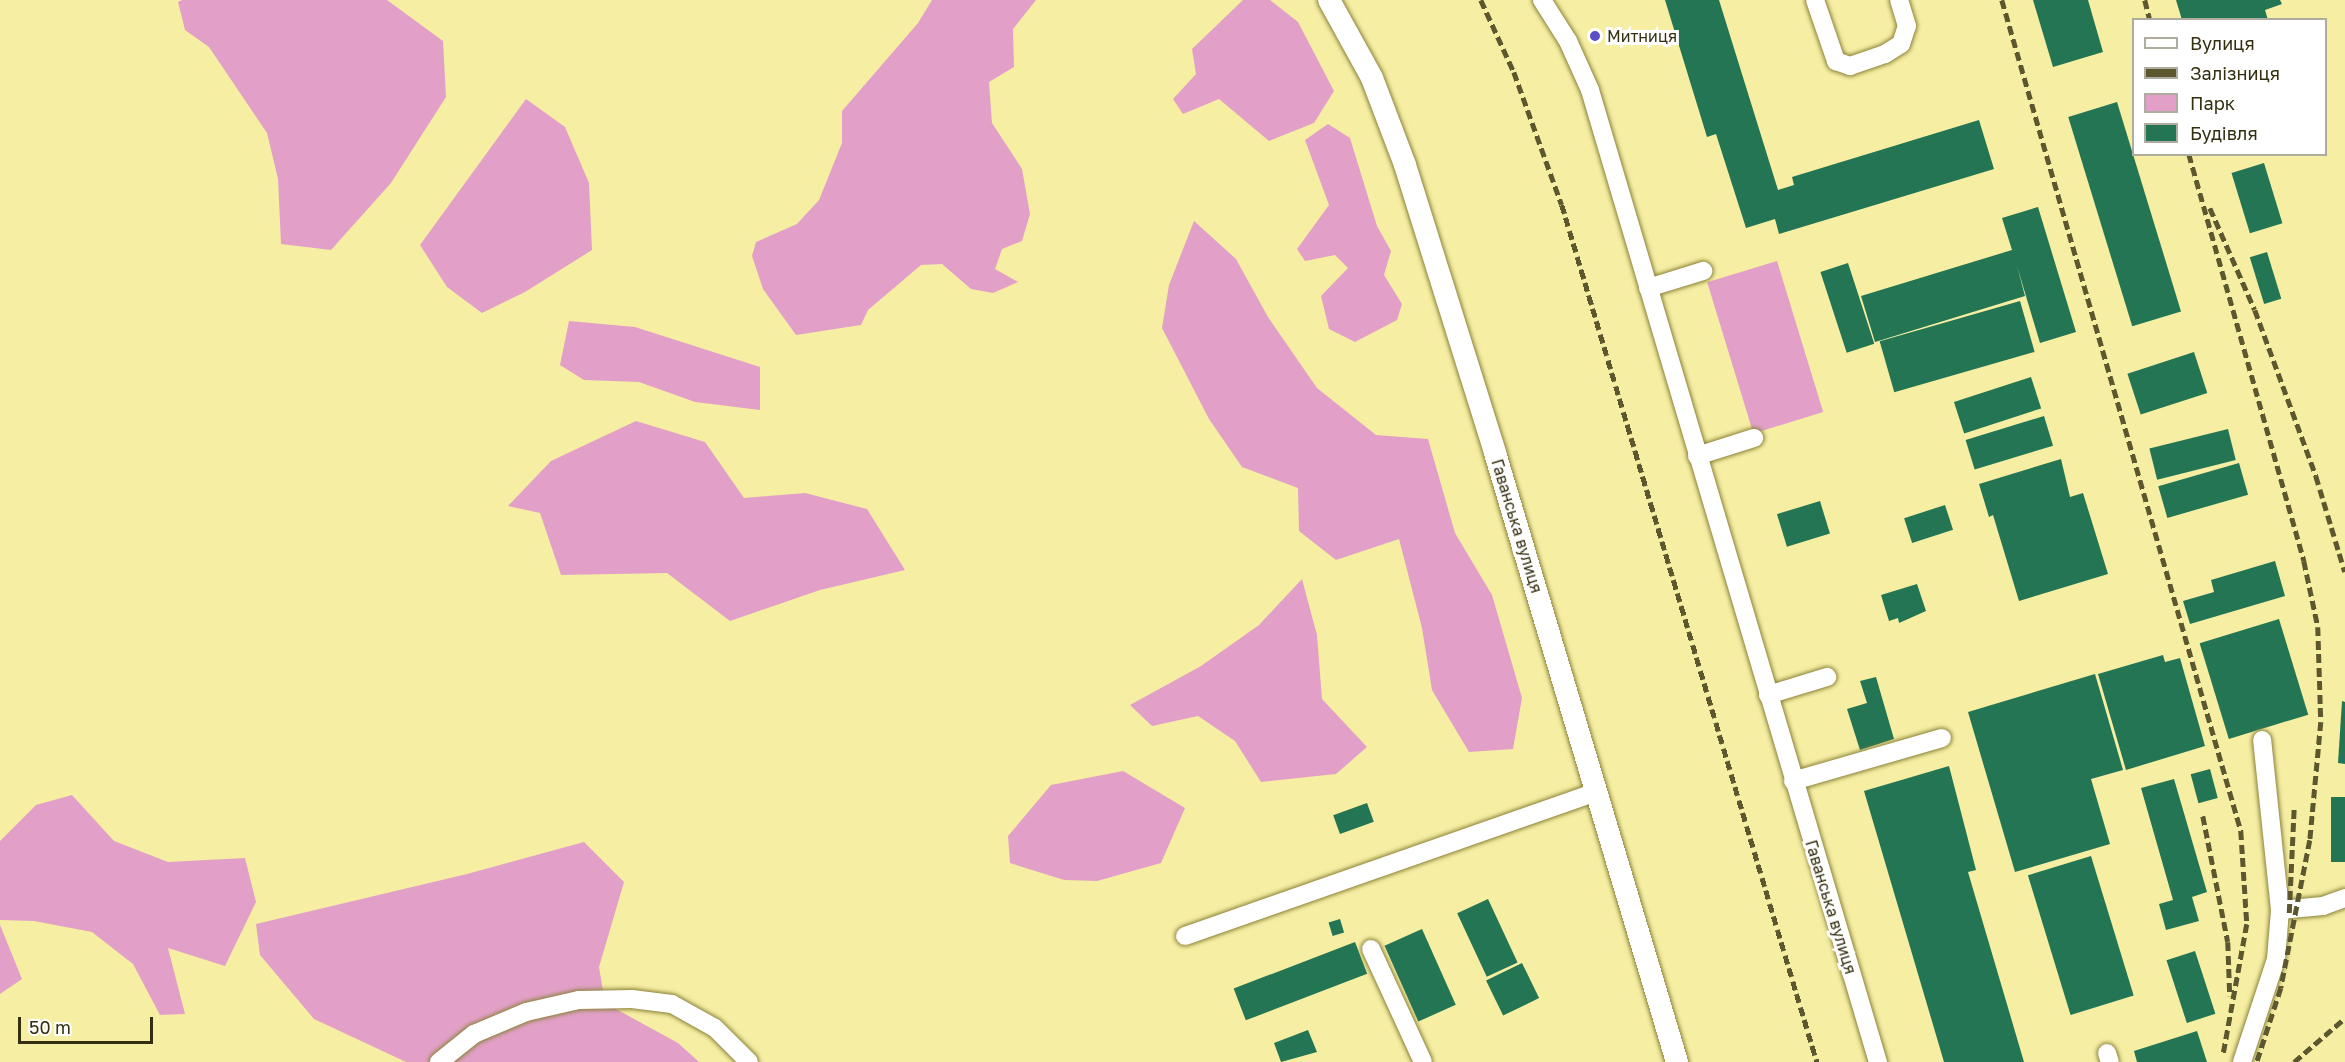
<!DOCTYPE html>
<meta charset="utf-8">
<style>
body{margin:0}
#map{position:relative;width:2345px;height:1062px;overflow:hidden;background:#f6eea3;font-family:"Golos Text",sans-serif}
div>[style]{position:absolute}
.green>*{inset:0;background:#e2a0c8;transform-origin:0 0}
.building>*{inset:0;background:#237554;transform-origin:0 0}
.roads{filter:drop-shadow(0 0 2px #8a8239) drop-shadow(0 0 2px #8a8239)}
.minor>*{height:18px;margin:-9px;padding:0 9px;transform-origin:9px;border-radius:9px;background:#fff}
.major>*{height:22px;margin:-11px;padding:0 11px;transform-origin:11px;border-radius:11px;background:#fff}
.rail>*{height:4.5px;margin-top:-2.25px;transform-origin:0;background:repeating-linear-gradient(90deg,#5c572f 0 9px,transparent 0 13.5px)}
.dots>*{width:16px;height:16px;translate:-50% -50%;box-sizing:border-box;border:3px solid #fff;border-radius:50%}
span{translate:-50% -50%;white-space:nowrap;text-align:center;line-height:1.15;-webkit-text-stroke:6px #fff;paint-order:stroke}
.poi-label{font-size:16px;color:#332f10}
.left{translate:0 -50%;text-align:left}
.street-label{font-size:16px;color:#332f10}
.legend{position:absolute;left:2132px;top:18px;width:195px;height:138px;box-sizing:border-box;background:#fff;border:2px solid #adac9f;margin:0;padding:8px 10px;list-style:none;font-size:18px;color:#332f10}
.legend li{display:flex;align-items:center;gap:12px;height:30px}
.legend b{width:30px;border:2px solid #adac9f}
.scale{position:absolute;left:18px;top:1017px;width:135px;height:27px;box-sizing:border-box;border:3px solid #332f10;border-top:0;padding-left:8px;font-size:18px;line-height:21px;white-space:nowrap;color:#332f10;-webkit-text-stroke:4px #fff;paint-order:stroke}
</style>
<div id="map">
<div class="green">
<i style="clip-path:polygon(182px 0,387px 0,443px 41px,446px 97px,391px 183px,331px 250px,281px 244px,278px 179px,267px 133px,209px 47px,185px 30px,178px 2px)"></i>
<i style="clip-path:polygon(932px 0,1036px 0,1013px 29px,1014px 67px,989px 82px,992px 123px,1022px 169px,1030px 214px,1022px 241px,1002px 249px,995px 269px,1018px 282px,993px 293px,971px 289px,942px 264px,921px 265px,868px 310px,861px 325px,796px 335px,763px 289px,752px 256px,756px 242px,797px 224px,819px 200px,842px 143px,842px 111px,918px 23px)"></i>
<i style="clip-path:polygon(1243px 0,1270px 0,1298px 22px,1334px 91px,1314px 123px,1269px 141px,1219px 99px,1183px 114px,1173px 99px,1196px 74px,1192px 49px)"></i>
<i style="clip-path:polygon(526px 99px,565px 127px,589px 183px,592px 250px,525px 292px,482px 313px,447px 287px,420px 245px)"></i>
<i style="clip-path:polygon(1328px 124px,1350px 138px,1377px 226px,1391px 251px,1384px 275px,1402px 304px,1397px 320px,1355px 342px,1329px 329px,1321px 296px,1348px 268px,1335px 255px,1305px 261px,1297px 249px,1329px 205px,1305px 140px)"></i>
<i style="clip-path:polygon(1194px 221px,1236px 259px,1268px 317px,1317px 388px,1376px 435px,1428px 439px,1455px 533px,1492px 595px,1522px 698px,1513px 749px,1469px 752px,1432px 690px,1422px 628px,1399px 539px,1336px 560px,1299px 531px,1298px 488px,1242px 467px,1209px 419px,1162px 328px,1169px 285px)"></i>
<i style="left:1777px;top:261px;width:158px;height:73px;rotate:73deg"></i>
<i style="clip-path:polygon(569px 321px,635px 327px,760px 367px,760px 410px,695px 402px,639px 382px,584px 380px,560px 365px)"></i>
<i style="clip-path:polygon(636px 421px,705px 442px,744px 498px,805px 493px,867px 509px,905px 570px,820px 590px,730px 621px,667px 573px,561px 575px,540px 513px,508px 506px,551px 461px)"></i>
<i style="clip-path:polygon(1302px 579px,1317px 635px,1322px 699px,1367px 747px,1336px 774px,1261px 782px,1235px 741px,1198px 716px,1152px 726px,1130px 705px,1201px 666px,1259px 625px)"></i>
<i style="clip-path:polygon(1123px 771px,1185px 808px,1161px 863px,1097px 881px,1064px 880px,1010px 863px,1008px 836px,1051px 785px)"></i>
<i style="clip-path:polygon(72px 795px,114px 841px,168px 862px,245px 858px,256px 902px,225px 966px,168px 948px,185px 1014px,160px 1015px,133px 964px,92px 932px,34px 921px,0 920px,0 841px,36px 805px)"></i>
<i style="clip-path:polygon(584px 842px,624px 882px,599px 967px,605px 1003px,678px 1043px,699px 1062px,406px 1062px,314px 1019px,260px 955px,256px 924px,467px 874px)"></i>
<i style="clip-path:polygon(0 925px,22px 979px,0 994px)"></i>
</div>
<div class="building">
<i style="clip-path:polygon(1665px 0,1719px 0,1778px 190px,1794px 185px,1792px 177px,1979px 120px,1994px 169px,1779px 234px,1775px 219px,1746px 228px,1716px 134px,1707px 137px)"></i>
<i style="clip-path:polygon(2033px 0,2088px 0,2103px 52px,2053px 67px)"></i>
<i style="clip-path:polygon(2176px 0,2280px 0,2282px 4px,2265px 10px,2268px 20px,2182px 20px)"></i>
<i style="left:2117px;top:102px;width:219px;height:51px;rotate:73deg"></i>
<i style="left:2264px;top:163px;width:63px;height:34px;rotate:73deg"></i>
<i style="clip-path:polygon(2038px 207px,2076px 332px,2040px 343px,2017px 266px,2025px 296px,1875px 342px,1861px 296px,2012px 250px,2002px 218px)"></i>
<i style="left:2267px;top:252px;width:49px;height:18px;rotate:73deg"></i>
<i style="left:1848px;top:263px;width:85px;height:29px;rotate:72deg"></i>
<i style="left:2020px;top:301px;width:53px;height:146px;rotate:74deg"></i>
<i style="left:2194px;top:352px;width:43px;height:70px;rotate:72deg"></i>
<i style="left:2031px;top:377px;width:33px;height:81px;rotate:72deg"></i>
<i style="left:2044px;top:416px;width:31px;height:82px;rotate:73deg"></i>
<i style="left:2228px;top:429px;width:32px;height:81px;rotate:76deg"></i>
<i style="clip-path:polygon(2061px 459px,2070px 497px,2083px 493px,2108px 574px,2019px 601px,1993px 515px,1989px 517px,1979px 484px)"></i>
<i style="left:2239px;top:463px;width:33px;height:84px;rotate:74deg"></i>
<i style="left:1820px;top:501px;width:34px;height:45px;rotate:73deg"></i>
<i style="left:1945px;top:505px;width:26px;height:43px;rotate:72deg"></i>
<i style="clip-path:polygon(2275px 561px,2285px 596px,2190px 624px,2183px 601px,2214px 592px,2211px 580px)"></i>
<i style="clip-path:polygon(1917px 584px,1926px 611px,1899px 623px,1898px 618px,1889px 621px,1881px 595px)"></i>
<i style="left:2279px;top:619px;width:100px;height:83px;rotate:73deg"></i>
<i style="clip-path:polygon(2163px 655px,2165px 662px,2180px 658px,2205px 746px,2126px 770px,2098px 674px)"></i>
<i style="clip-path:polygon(2095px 674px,2123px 770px,2091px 779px,2110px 844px,2015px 872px,1968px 712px)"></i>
<i style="clip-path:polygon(1876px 677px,1894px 739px,1860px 750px,1847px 709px,1867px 703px,1860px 681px)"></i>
<i style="clip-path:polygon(2342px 701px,2345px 702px,2345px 764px,2338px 763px)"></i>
<i style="clip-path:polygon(1949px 766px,1976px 870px,1968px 872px,2024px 1062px,1944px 1062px,1864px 791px)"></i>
<i style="left:2210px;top:769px;width:30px;height:20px;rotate:75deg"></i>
<i style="clip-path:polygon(2174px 779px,2207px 892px,2192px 897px,2199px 921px,2166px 930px,2159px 904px,2173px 900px,2141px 788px)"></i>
<i style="left:2331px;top:797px;width:14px;height:65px"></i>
<i style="left:1367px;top:803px;width:20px;height:36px;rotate:70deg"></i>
<i style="left:2091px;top:856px;width:146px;height:66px;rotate:73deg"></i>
<i style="left:1488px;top:899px;width:70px;height:34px;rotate:65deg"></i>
<i style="left:1340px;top:919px;width:14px;height:12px;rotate:73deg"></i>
<i style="left:1422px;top:929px;width:83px;height:41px;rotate:66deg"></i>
<i style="left:1355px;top:942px;width:34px;height:130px;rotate:69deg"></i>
<i style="left:2195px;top:951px;width:66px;height:30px;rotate:72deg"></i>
<i style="left:1522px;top:963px;width:39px;height:40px;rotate:64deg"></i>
<i style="clip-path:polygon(1308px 1030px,1317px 1052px,1281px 1062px,1274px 1043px)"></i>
<i style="clip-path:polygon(2197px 1031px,2207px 1062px,2137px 1062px,2134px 1051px)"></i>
</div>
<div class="roads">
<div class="minor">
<i style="left:1542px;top:0;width:49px;rotate:57.6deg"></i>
<i style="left:1568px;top:41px;width:54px;rotate:65.8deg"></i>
<i style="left:1590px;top:90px;width:1014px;rotate:73.5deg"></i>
<i style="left:1815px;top:0;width:65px;rotate:71deg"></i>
<i style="left:1836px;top:61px;width:15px;rotate:20deg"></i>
<i style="left:1850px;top:66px;width:37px;rotate:-19deg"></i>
<i style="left:1885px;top:54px;width:19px;rotate:-32deg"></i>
<i style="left:1901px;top:44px;width:19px;rotate:-72deg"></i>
<i style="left:1907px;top:26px;width:27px;rotate:-107deg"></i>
<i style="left:1648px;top:288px;width:58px;rotate:-17.2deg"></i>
<i style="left:1697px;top:456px;width:60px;rotate:-17.5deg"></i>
<i style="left:1768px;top:695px;width:62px;rotate:-17deg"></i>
<i style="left:1793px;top:781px;width:155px;rotate:-16.1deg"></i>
<i style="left:2280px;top:910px;width:43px;rotate:-5.3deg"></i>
<i style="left:2323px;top:906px;width:23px;rotate:-20deg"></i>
<i style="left:1185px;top:936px;width:436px;rotate:-19.3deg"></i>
<i style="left:1371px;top:949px;width:124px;rotate:65.3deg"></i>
<i style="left:2107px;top:1053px;width:9px;rotate:72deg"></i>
<i style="left:439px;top:1062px;width:45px;rotate:-38.7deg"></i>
<i style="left:474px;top:1034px;width:56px;rotate:-22.9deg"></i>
<i style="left:526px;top:1012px;width:54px;rotate:-12.8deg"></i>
<i style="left:579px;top:1000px;width:53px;rotate:-1.1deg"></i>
<i style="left:632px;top:999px;width:40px;rotate:7.1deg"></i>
<i style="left:672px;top:1004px;width:49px;rotate:29.2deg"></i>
<i style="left:715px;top:1028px;width:48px;rotate:45deg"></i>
<i style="left:2242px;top:1062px;width:108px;rotate:-71.7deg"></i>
<i style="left:2276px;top:959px;width:49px;rotate:-85.3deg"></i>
<i style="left:2280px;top:910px;width:171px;rotate:-96deg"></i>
</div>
<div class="major">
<i style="left:1329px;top:0;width:89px;rotate:61.1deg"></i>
<i style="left:1372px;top:78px;width:93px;rotate:69.2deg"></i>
<i style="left:1405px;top:165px;width:302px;rotate:72.6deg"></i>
<i style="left:1495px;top:453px;width:636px;rotate:73.36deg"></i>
</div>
</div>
<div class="rail">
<i style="left:1481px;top:0;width:79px;rotate:65.4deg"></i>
<i style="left:1514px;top:72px;width:141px;rotate:70.2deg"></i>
<i style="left:1562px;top:205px;width:894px;rotate:73.43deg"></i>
<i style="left:2002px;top:0;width:865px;rotate:73.95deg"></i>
<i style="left:2241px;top:831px;width:93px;rotate:86.3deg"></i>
<i style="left:2247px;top:924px;width:134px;rotate:100.3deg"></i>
<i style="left:2145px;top:0;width:21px;rotate:76deg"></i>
<i style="left:2189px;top:154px;width:423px;rotate:74.2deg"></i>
<i style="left:2304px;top:561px;width:67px;rotate:78deg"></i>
<i style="left:2318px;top:627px;width:95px;rotate:88.2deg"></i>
<i style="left:2321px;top:722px;width:119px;rotate:95.3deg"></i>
<i style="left:2310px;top:840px;width:151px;rotate:101.1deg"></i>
<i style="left:2281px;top:988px;width:78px;rotate:108deg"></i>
<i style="left:2210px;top:208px;width:111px;rotate:66.2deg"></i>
<i style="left:2255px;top:310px;width:177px;rotate:69.8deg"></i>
<i style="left:2316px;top:476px;width:100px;rotate:73.2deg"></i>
<i style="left:2203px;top:816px;width:128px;rotate:78.8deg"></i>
<i style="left:2228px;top:942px;width:54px;rotate:87.9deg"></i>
<i style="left:2289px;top:913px;width:107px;rotate:-87.3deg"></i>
<i style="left:2294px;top:1062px;width:67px;rotate:-40.8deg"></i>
</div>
<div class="dots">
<i style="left:1595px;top:36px;background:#5b4ec6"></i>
</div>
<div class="poi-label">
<span class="left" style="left:1607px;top:36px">Митниця</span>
</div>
<div class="street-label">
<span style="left:1517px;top:526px;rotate:73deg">Гаванська вулиця</span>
<span style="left:1831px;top:907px;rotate:73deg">Гаванська вулиця</span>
</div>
<ul class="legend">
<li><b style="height:8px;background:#fff"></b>Вулиця</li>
<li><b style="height:8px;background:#5c572f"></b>Залізниця</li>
<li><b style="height:16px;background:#e2a0c8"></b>Парк</li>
<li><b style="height:16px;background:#237554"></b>Будівля</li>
</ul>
<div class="scale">50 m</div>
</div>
